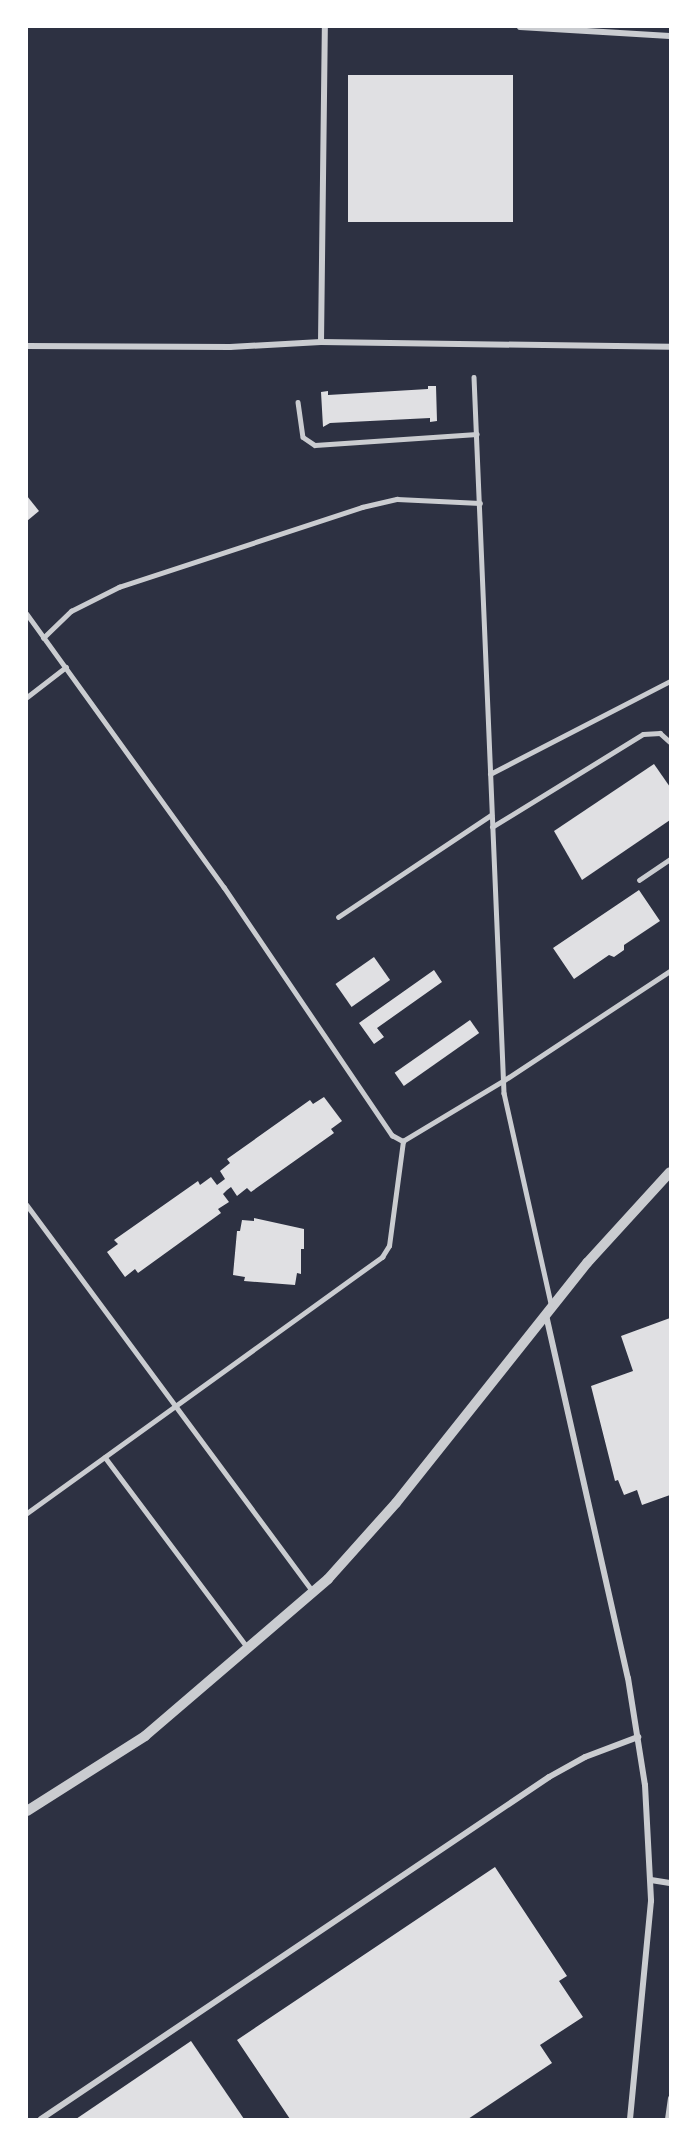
<!DOCTYPE html>
<style>
body{margin:0}
#map{position:relative;width:697px;height:2146px;overflow:hidden;background:#2d3142;font-family:"PT Sans Narrow",sans-serif}
div>[style]{position:absolute}
.building>*{inset:0;background:#e0e0e3;transform-origin:0 0}
.service>*{height:4.5px;margin:-2.25px;padding:0 2.25px;transform-origin:2.25px;border-radius:2.25px;background:#caccd0}
.minor>*{height:6px;margin:-3px;padding:0 3px;transform-origin:3px;border-radius:3px;background:#caccd0}
.tertiary>*{height:10px;margin:-5px;padding:0 5px;transform-origin:5px;border-radius:5px;background:#caccd0}
span{translate:-50% -50%;white-space:nowrap;text-align:center;line-height:1.15;-webkit-text-stroke:6px #fff;paint-order:stroke}
.frame{position:absolute;inset:0;border:28px solid #fff;pointer-events:none}
</style>
<div id="map">
<div class="building">
<i style="left:513px;top:75px;width:147px;height:165px;rotate:90deg"></i>
<i style="clip-path:polygon(428px 386px,436px 386px,437px 421px,430px 422px,430px 418px,330px 423px,323px 427px,321px 392px,328px 391px,328px 395px,428px 389px)"></i>
<i style="clip-path:polygon(27px 496px,39px 511px,27px 521px)"></i>
<i style="clip-path:polygon(654px 764px,670px 787px,670px 820px,582px 880px,554px 831px)"></i>
<i style="clip-path:polygon(639px 890px,660px 921px,624px 945px,624px 950px,614px 957px,609px 955px,574px 979px,553px 948px)"></i>
<i style="left:374px;top:957px;width:28px;height:47px;rotate:55deg"></i>
<i style="clip-path:polygon(434px 970px,442px 982px,377px 1028px,384px 1037px,374px 1044px,359px 1023px)"></i>
<i style="left:470px;top:1020px;width:16px;height:92px;rotate:55deg"></i>
<i style="clip-path:polygon(324px 1097px,342px 1121px,331px 1129px,334px 1133px,251px 1192px,247px 1188px,237px 1196px,231px 1187px,227px 1190px,223px 1194px,229px 1202px,218px 1209px,221px 1213px,138px 1273px,135px 1269px,125px 1277px,107px 1252px,118px 1244px,114px 1240px,198px 1181px,200px 1185px,211px 1177px,217px 1185px,225px 1179px,220px 1171px,230px 1163px,227px 1159px,310px 1100px,313px 1104px)"></i>
<i style="clip-path:polygon(254px 1218px,304px 1229px,304px 1249px,301px 1249px,301px 1274px,297px 1273px,295px 1285px,244px 1281px,245px 1277px,233px 1275px,237px 1231px,240px 1231px,242px 1220px,254px 1221px)"></i>
<i style="clip-path:polygon(670px 1318px,670px 1495px,642px 1505px,637px 1490px,624px 1495px,618px 1480px,615px 1481px,591px 1386px,633px 1371px,621px 1336px)"></i>
<i style="clip-path:polygon(495px 1867px,567px 1976px,559px 1981px,583px 2017px,540px 2045px,552px 2063px,468px 2119px,290px 2119px,237px 2040px)"></i>
<i style="clip-path:polygon(191px 2041px,244px 2119px,76px 2119px)"></i>
</div>
<div class="service">
<i style="left:474px;top:377px;width:717px;rotate:87.6deg"></i>
<i style="left:504px;top:1093px;width:216px;rotate:77.4deg"></i>
<i style="left:298px;top:402px;width:35px;rotate:82deg"></i>
<i style="left:303px;top:437px;width:14px;rotate:34deg"></i>
<i style="left:315px;top:445px;width:162px;rotate:-3.9deg"></i>
<i style="left:27px;top:614px;width:337px;rotate:54.2deg"></i>
<i style="left:224px;top:887px;width:300px;rotate:55.9deg"></i>
<i style="left:392px;top:1135px;width:13px;rotate:29deg"></i>
<i style="left:403px;top:1141px;width:117px;rotate:-31deg"></i>
<i style="left:503px;top:1081px;width:200px;rotate:-33.4deg"></i>
<i style="left:43px;top:638px;width:39px;rotate:-44deg"></i>
<i style="left:71px;top:611px;width:54px;rotate:-26.6deg"></i>
<i style="left:119px;top:587px;width:256px;rotate:-18.2deg"></i>
<i style="left:362px;top:507px;width:36px;rotate:-13deg"></i>
<i style="left:397px;top:499px;width:83px;rotate:2.8deg"></i>
<i style="left:27px;top:697px;width:49px;rotate:-37.6deg"></i>
<i style="left:490px;top:774px;width:203px;rotate:-27.3deg"></i>
<i style="left:492px;top:827px;width:177px;rotate:-31.6deg"></i>
<i style="left:643px;top:734px;width:17px;rotate:-3deg"></i>
<i style="left:660px;top:733px;width:13px;rotate:42deg"></i>
<i style="left:639px;top:880px;width:37px;rotate:-34deg"></i>
<i style="left:338px;top:917px;width:184px;rotate:-33.7deg"></i>
<i style="left:27px;top:1205px;width:481px;rotate:53.5deg"></i>
<i style="left:105px;top:1457px;width:237px;rotate:53.2deg"></i>
<i style="left:27px;top:1513px;width:438px;rotate:-35.8deg"></i>
<i style="left:382px;top:1257px;width:13px;rotate:-58deg"></i>
<i style="left:389px;top:1246px;width:106px;rotate:-82.4deg"></i>
<i style="left:667px;top:2119px;width:21px;rotate:-82deg"></i>
</div>
<div class="minor">
<i style="left:520px;top:27px;width:150px;rotate:3.4deg"></i>
<i style="left:321px;top:342px;width:315px;rotate:-89.3deg"></i>
<i style="left:27px;top:346px;width:203px;rotate:0.3deg"></i>
<i style="left:230px;top:347px;width:91px;rotate:-3.1deg"></i>
<i style="left:321px;top:342px;width:349px;rotate:0.8deg"></i>
<i style="left:546px;top:1315px;width:372px;rotate:77.3deg"></i>
<i style="left:628px;top:1678px;width:108px;rotate:81deg"></i>
<i style="left:645px;top:1785px;width:116px;rotate:87deg"></i>
<i style="left:651px;top:1901px;width:219px;rotate:95.5deg"></i>
<i style="left:651px;top:1880px;width:19px;rotate:9deg"></i>
<i style="left:41px;top:2119px;width:612px;rotate:-33.95deg"></i>
<i style="left:549px;top:1777px;width:41px;rotate:-29.1deg"></i>
<i style="left:585px;top:1757px;width:57px;rotate:-20.7deg"></i>
</div>
<div class="tertiary">
<i style="left:27px;top:1811px;width:140px;rotate:-32.4deg"></i>
<i style="left:145px;top:1736px;width:241px;rotate:-40.6deg"></i>
<i style="left:328px;top:1579px;width:102px;rotate:-48.2deg"></i>
<i style="left:396px;top:1503px;width:307px;rotate:-51.5deg"></i>
<i style="left:587px;top:1263px;width:123px;rotate:-47.6deg"></i>
</div>
<div class="frame"></div>
</div>
